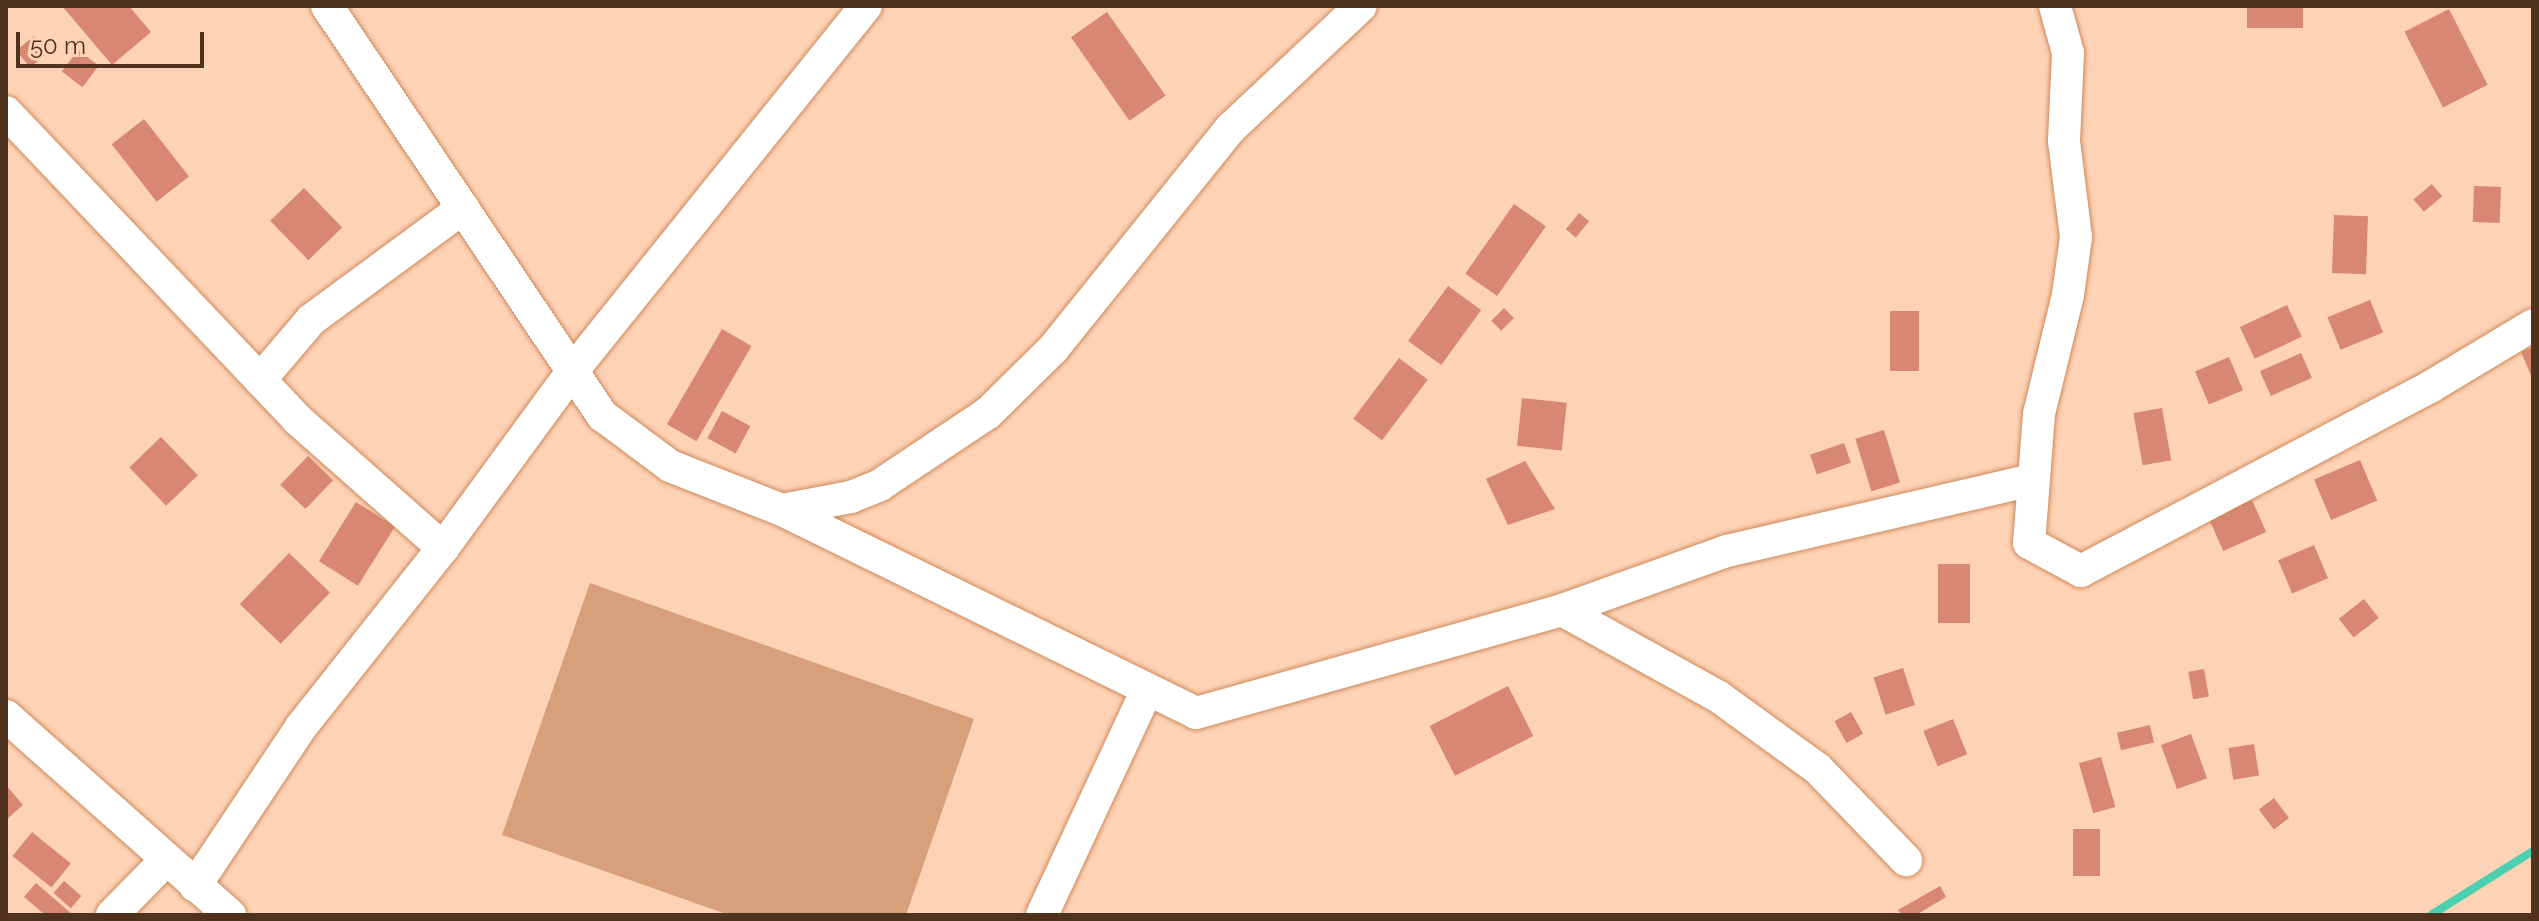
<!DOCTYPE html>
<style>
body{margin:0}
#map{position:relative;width:2539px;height:921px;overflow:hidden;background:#fed2b5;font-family:Raleway,sans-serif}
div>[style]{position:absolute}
.green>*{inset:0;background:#d79f7a}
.stream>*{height:8px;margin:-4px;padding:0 4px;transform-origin:4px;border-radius:4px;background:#4bd0b2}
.building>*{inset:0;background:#d88772;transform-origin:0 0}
.roads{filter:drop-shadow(0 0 2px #cd895a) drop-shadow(0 0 2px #cd895a)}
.minor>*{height:32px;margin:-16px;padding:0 16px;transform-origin:16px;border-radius:16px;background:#fff}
span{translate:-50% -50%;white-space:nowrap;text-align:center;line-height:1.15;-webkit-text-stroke:8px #fed2b5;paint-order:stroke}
.frame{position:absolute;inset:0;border:8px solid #4f331f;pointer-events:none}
.scale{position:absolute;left:16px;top:32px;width:188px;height:36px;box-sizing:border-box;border:4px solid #4f331f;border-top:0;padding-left:10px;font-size:24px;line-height:28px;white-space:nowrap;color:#4f331f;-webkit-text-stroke:6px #fed2b5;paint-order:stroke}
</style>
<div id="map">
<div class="green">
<i style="clip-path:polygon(590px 583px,974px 719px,906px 915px,729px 915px,502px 835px)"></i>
</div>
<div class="stream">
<i style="left:2431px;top:915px;width:120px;rotate:-32.1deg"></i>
</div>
<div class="building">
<i style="clip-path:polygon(62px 6px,129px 6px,151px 32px,112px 65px)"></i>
<i style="left:2247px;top:6px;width:56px;height:22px"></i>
<i style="left:2449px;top:9px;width:85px;height:50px;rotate:63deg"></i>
<i style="left:1107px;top:12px;width:102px;height:44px;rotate:55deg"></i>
<i style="left:34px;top:36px;width:22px;height:23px;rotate:51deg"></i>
<i style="left:78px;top:50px;width:26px;height:27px;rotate:37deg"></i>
<i style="left:144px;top:119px;width:73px;height:41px;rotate:52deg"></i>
<i style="left:2432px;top:184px;width:16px;height:24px;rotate:50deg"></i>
<i style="left:2474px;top:186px;width:27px;height:36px;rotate:2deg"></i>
<i style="left:304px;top:188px;width:55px;height:47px;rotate:46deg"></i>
<i style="left:1514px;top:204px;width:39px;height:85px;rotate:35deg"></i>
<i style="left:1579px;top:213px;width:13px;height:21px;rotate:39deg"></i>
<i style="left:2334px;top:215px;width:34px;height:58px;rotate:2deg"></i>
<i style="left:1448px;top:286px;width:41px;height:68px;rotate:36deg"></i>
<i style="left:2370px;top:300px;width:35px;height:46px;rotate:68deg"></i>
<i style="left:2287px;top:305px;width:35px;height:52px;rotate:65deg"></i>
<i style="left:1504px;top:308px;width:14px;height:18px;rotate:45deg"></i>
<i style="left:1890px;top:311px;width:29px;height:60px"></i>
<i style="left:722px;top:329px;width:34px;height:110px;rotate:30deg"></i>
<i style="clip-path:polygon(2533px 347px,2533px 380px,2521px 352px)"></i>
<i style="left:2301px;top:353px;width:27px;height:45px;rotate:66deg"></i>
<i style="left:2229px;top:357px;width:36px;height:37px;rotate:67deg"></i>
<i style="left:1399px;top:358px;width:36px;height:76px;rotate:37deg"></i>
<i style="left:1522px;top:398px;width:45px;height:48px;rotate:6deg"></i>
<i style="left:2162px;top:408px;width:53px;height:29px;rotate:80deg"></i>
<i style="left:722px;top:411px;width:32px;height:31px;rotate:28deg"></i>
<i style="left:1884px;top:430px;width:55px;height:30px;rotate:73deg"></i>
<i style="left:161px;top:437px;width:53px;height:44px;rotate:46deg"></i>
<i style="left:1844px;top:443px;width:21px;height:36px;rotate:71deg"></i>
<i style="left:308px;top:456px;width:35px;height:40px;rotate:44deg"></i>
<i style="left:2360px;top:460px;width:44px;height:50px;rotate:67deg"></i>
<i style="clip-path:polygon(1525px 461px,1555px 509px,1508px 525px,1486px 479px)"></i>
<i style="left:2252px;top:500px;width:35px;height:47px;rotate:66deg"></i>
<i style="left:356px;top:502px;width:46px;height:70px;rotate:32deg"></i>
<i style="left:2314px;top:545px;width:36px;height:39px;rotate:67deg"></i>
<i style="left:289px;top:553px;width:57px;height:71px;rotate:44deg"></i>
<i style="left:1938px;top:564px;width:32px;height:59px"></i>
<i style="left:2364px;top:599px;width:24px;height:32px;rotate:52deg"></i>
<i style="left:1903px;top:668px;width:39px;height:31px;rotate:72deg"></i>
<i style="left:2204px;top:669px;width:28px;height:16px;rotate:80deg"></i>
<i style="left:1508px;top:686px;width:56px;height:88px;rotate:63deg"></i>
<i style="left:1851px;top:712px;width:25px;height:19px;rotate:61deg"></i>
<i style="left:1953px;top:719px;width:38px;height:32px;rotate:68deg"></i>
<i style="left:2150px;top:725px;width:18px;height:34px;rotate:77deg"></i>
<i style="left:2191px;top:734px;width:47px;height:32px;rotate:70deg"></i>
<i style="left:2254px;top:744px;width:32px;height:26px;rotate:81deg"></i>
<i style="left:2101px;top:757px;width:52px;height:23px;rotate:74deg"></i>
<i style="clip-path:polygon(6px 785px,23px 805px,6px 820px)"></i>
<i style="left:2274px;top:798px;width:25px;height:19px;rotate:53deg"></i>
<i style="left:2073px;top:829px;width:27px;height:47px"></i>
<i style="left:32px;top:832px;width:50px;height:31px;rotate:39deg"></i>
<i style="left:64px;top:881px;width:23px;height:16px;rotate:41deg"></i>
<i style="clip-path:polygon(36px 883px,73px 915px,45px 915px,24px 897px)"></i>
<i style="clip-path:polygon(1940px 886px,1946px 897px,1916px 915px,1902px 915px,1898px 910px)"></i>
</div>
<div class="roads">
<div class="minor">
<i style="left:327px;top:6px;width:494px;rotate:56.1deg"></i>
<i style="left:603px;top:416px;width:84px;rotate:36.7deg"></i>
<i style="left:670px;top:466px;width:120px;rotate:21.4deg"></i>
<i style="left:782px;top:510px;width:70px;rotate:-10.7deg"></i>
<i style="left:851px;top:497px;width:31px;rotate:-22deg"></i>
<i style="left:880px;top:485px;width:130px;rotate:-33.7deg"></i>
<i style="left:988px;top:413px;width:91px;rotate:-44.6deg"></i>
<i style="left:1053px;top:349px;width:284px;rotate:-51.2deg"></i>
<i style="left:1231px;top:128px;width:178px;rotate:-43.2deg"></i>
<i style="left:2055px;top:6px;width:49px;rotate:74.5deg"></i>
<i style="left:2068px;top:53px;width:88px;rotate:92.6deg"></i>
<i style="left:2064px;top:141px;width:97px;rotate:82.9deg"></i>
<i style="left:2076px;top:237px;width:59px;rotate:97.9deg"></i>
<i style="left:2068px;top:295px;width:122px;rotate:103.7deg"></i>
<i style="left:2039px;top:414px;width:129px;rotate:94.4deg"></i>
<i style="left:2029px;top:543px;width:59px;rotate:28.3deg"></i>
<i style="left:2081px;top:571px;width:395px;rotate:-27.8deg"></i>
<i style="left:2430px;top:387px;width:120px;rotate:-31deg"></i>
<i style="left:6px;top:112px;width:423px;rotate:46.5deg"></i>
<i style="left:297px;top:419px;width:195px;rotate:41.5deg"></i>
<i style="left:260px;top:380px;width:79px;rotate:-49.6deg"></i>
<i style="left:311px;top:320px;width:189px;rotate:-36.4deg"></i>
<i style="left:782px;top:510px;width:461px;rotate:26.1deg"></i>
<i style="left:1196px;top:713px;width:380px;rotate:-15.7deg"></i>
<i style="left:1562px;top:610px;width:175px;rotate:-19.7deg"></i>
<i style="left:1727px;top:551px;width:312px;rotate:-13.1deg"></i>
<i style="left:1562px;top:610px;width:179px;rotate:29deg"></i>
<i style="left:1719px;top:697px;width:122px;rotate:36deg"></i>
<i style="left:1818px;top:769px;width:127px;rotate:46deg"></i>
<i style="left:6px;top:716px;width:300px;rotate:41.6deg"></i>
<i style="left:195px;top:886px;width:191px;rotate:-56.3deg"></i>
<i style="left:301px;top:727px;width:228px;rotate:-51.6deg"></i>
<i style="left:443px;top:548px;width:222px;rotate:-53.8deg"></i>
<i style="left:574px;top:369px;width:466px;rotate:-51.2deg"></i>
<i style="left:112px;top:915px;width:77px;rotate:-45.5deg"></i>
<i style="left:1042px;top:915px;width:248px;rotate:-65deg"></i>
</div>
</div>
<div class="frame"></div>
<div class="scale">50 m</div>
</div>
